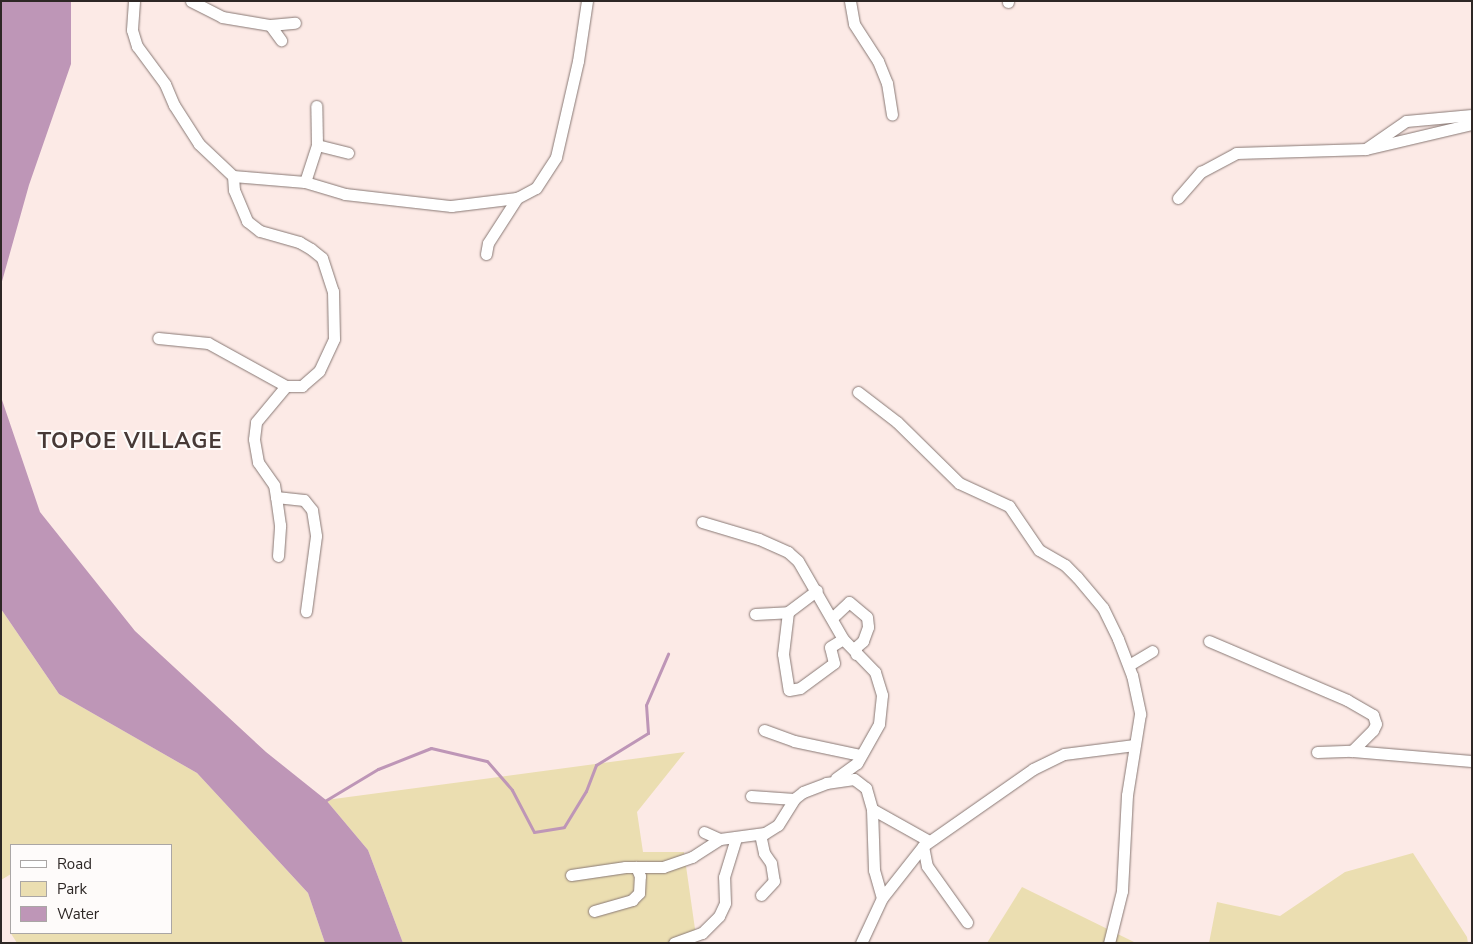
<!DOCTYPE html>
<style>
body{margin:0}
#map{position:relative;width:1473px;height:944px;overflow:hidden;background:#fceae6;font-family:"Nunito Sans",sans-serif}
div>[style]{position:absolute}
.green>*{inset:0;background:#ebdeb1}
.water>*{inset:0;background:#be96b7}
.stream>*{height:3px;margin:-1.5px;padding:0 1.5px;transform-origin:1.5px;border-radius:1.5px;background:#be96b7}
.roads{filter:drop-shadow(0 0 1px #887874) drop-shadow(0 0 1px #887874)}
.minor>*{height:11px;margin:-5.5px;padding:0 5.5px;transform-origin:5.5px;border-radius:5.5px;background:#fff}
span{translate:-50% -50%;white-space:nowrap;text-align:center;line-height:1.15;-webkit-text-stroke:4px #fefbfa;paint-order:stroke}
.district-label{font-size:22px;color:#473936;font-weight:700;letter-spacing:1px}
.frame{position:absolute;inset:0;border:2px solid #2d2725;pointer-events:none}
.legend{position:absolute;left:10px;top:844px;width:162px;height:90px;box-sizing:border-box;background:#fefbfa;border:1px solid #aaa6a5;margin:0;padding:6px 9px;list-style:none;font-size:15px;color:#2d2725}
.legend li{display:flex;align-items:center;gap:10px;height:25px}
.legend b{width:25px;border:1px solid #aaa6a5}
</style>
<div id="map">
<div class="green">
<i style="clip-path:polygon(1px 609px,59px 694px,197px 773px,308px 893px,325px 943px,17px 943px,10px 932px,11px 932px,171px 933px,171px 845px,11px 845px,11px 874px,1px 880px)"></i>
<i style="clip-path:polygon(685px 752px,637px 812px,643px 852px,684px 852px,697px 943px,403px 943px,368px 850px,326px 800px)"></i>
<i style="clip-path:polygon(1413px 853px,1467px 937px,1468px 943px,1209px 943px,1217px 902px,1280px 916px,1345px 872px)"></i>
<i style="clip-path:polygon(1022px 887px,1136px 943px,987px 943px)"></i>
</div>
<div class="water">
<i style="clip-path:polygon(1px 1px,71px 1px,71px 64px,29px 185px,1px 285px)"></i>
<i style="clip-path:polygon(1px 397px,40px 512px,135px 631px,266px 752px,326px 800px,368px 850px,403px 943px,325px 943px,308px 893px,197px 773px,59px 694px,1px 609px)"></i>
</div>
<div class="stream">
<i style="left:323px;top:802px;width:64px;rotate:-31deg"></i>
<i style="left:378px;top:769px;width:57px;rotate:-21.6deg"></i>
<i style="left:431px;top:748px;width:57px;rotate:13.1deg"></i>
<i style="left:487px;top:761px;width:38px;rotate:49deg"></i>
<i style="left:512px;top:790px;width:47px;rotate:62.4deg"></i>
<i style="left:534px;top:832px;width:30px;rotate:-9deg"></i>
<i style="left:564px;top:827px;width:42px;rotate:-58.6deg"></i>
<i style="left:586px;top:791px;width:28px;rotate:-69deg"></i>
<i style="left:596px;top:765px;width:61px;rotate:-31.6deg"></i>
<i style="left:648px;top:733px;width:28px;rotate:-94deg"></i>
<i style="left:646px;top:705px;width:56px;rotate:-66.7deg"></i>
</div>
<div class="roads">
<div class="minor">
<i style="left:134px;top:1px;width:29px;rotate:94deg"></i>
<i style="left:132px;top:30px;width:17px;rotate:73deg"></i>
<i style="left:137px;top:46px;width:47px;rotate:53.6deg"></i>
<i style="left:165px;top:84px;width:23px;rotate:67deg"></i>
<i style="left:174px;top:105px;width:46px;rotate:57.3deg"></i>
<i style="left:199px;top:144px;width:47px;rotate:43.3deg"></i>
<i style="left:233px;top:176px;width:14px;rotate:86deg"></i>
<i style="left:234px;top:190px;width:34px;rotate:67deg"></i>
<i style="left:247px;top:221px;width:16px;rotate:38deg"></i>
<i style="left:260px;top:231px;width:41px;rotate:15.8deg"></i>
<i style="left:299px;top:242px;width:14px;rotate:30deg"></i>
<i style="left:311px;top:249px;width:14px;rotate:39deg"></i>
<i style="left:322px;top:258px;width:35px;rotate:72deg"></i>
<i style="left:333px;top:291px;width:48px;rotate:88.8deg"></i>
<i style="left:334px;top:339px;width:35px;rotate:115deg"></i>
<i style="left:319px;top:371px;width:23px;rotate:139deg"></i>
<i style="left:302px;top:386px;width:16px;rotate:180deg"></i>
<i style="left:286px;top:386px;width:89px;rotate:-151.1deg"></i>
<i style="left:208px;top:343px;width:50px;rotate:-174.3deg"></i>
<i style="left:191px;top:1px;width:35px;rotate:27deg"></i>
<i style="left:222px;top:17px;width:49px;rotate:9.5deg"></i>
<i style="left:270px;top:25px;width:19px;rotate:54deg"></i>
<i style="left:850px;top:1px;width:23px;rotate:80deg"></i>
<i style="left:854px;top:24px;width:44px;rotate:57deg"></i>
<i style="left:878px;top:61px;width:24px;rotate:68deg"></i>
<i style="left:887px;top:83px;width:32px;rotate:81deg"></i>
<i style="left:1008px;top:1px;width:1px;rotate:90deg"></i>
<i style="left:270px;top:25px;width:25px;rotate:-5deg"></i>
<i style="left:317px;top:145px;width:32px;rotate:14deg"></i>
<i style="left:1367px;top:148px;width:47px;rotate:-34.7deg"></i>
<i style="left:1406px;top:121px;width:66px;rotate:-5.2deg"></i>
<i style="left:233px;top:176px;width:72px;rotate:4.8deg"></i>
<i style="left:305px;top:182px;width:42px;rotate:16.7deg"></i>
<i style="left:345px;top:194px;width:107px;rotate:6.5deg"></i>
<i style="left:451px;top:206px;width:66px;rotate:-6.9deg"></i>
<i style="left:517px;top:198px;width:21px;rotate:-28deg"></i>
<i style="left:536px;top:188px;width:37px;rotate:-57deg"></i>
<i style="left:556px;top:157px;width:98px;rotate:-77.1deg"></i>
<i style="left:578px;top:61px;width:61px;rotate:-81.5deg"></i>
<i style="left:305px;top:182px;width:39px;rotate:-72deg"></i>
<i style="left:317px;top:145px;width:39px;rotate:-91deg"></i>
<i style="left:1178px;top:198px;width:35px;rotate:-49deg"></i>
<i style="left:1201px;top:172px;width:40px;rotate:-28deg"></i>
<i style="left:1236px;top:153px;width:130px;rotate:-1.8deg"></i>
<i style="left:1366px;top:149px;width:109px;rotate:-13.3deg"></i>
<i style="left:486px;top:254px;width:11px;rotate:-80deg"></i>
<i style="left:488px;top:243px;width:54px;rotate:-57.2deg"></i>
<i style="left:858px;top:392px;width:49px;rotate:37.6deg"></i>
<i style="left:897px;top:422px;width:87px;rotate:44.5deg"></i>
<i style="left:959px;top:483px;width:55px;rotate:24.7deg"></i>
<i style="left:1009px;top:506px;width:53px;rotate:55.7deg"></i>
<i style="left:1039px;top:550px;width:30px;rotate:30deg"></i>
<i style="left:1065px;top:565px;width:17px;rotate:45deg"></i>
<i style="left:1077px;top:577px;width:40px;rotate:50deg"></i>
<i style="left:1103px;top:608px;width:34px;rotate:64deg"></i>
<i style="left:1118px;top:639px;width:39px;rotate:69deg"></i>
<i style="left:1132px;top:675px;width:40px;rotate:78deg"></i>
<i style="left:1140px;top:714px;width:82px;rotate:99.1deg"></i>
<i style="left:1127px;top:795px;width:96px;rotate:93deg"></i>
<i style="left:1122px;top:891px;width:54px;rotate:104deg"></i>
<i style="left:276px;top:497px;width:28px;rotate:6deg"></i>
<i style="left:304px;top:500px;width:13px;rotate:51deg"></i>
<i style="left:312px;top:510px;width:26px;rotate:81deg"></i>
<i style="left:316px;top:536px;width:76px;rotate:97.6deg"></i>
<i style="left:702px;top:522px;width:59px;rotate:16.6deg"></i>
<i style="left:759px;top:539px;width:32px;rotate:24deg"></i>
<i style="left:788px;top:552px;width:13px;rotate:42deg"></i>
<i style="left:798px;top:561px;width:90px;rotate:60deg"></i>
<i style="left:843px;top:639px;width:46px;rotate:45.9deg"></i>
<i style="left:875px;top:672px;width:24px;rotate:73deg"></i>
<i style="left:882px;top:695px;width:29px;rotate:96deg"></i>
<i style="left:879px;top:724px;width:45px;rotate:119.4deg"></i>
<i style="left:857px;top:763px;width:26px;rotate:144deg"></i>
<i style="left:278px;top:556px;width:31px;rotate:-86deg"></i>
<i style="left:280px;top:525px;width:28px;rotate:-98deg"></i>
<i style="left:276px;top:497px;width:12px;rotate:-99deg"></i>
<i style="left:274px;top:485px;width:28px;rotate:-125deg"></i>
<i style="left:258px;top:462px;width:23px;rotate:-100deg"></i>
<i style="left:254px;top:439px;width:17px;rotate:-83deg"></i>
<i style="left:256px;top:422px;width:47px;rotate:-50.2deg"></i>
<i style="left:788px;top:612px;width:42px;rotate:96.8deg"></i>
<i style="left:783px;top:654px;width:36px;rotate:81deg"></i>
<i style="left:789px;top:690px;width:11px;rotate:-10deg"></i>
<i style="left:800px;top:688px;width:42px;rotate:-36.3deg"></i>
<i style="left:834px;top:663px;width:16px;rotate:-104deg"></i>
<i style="left:830px;top:647px;width:15px;rotate:-32deg"></i>
<i style="left:755px;top:614px;width:33px;rotate:-3deg"></i>
<i style="left:788px;top:612px;width:36px;rotate:-37deg"></i>
<i style="left:832px;top:618px;width:23px;rotate:-43deg"></i>
<i style="left:849px;top:602px;width:23px;rotate:40deg"></i>
<i style="left:867px;top:617px;width:10px;rotate:84deg"></i>
<i style="left:868px;top:627px;width:15px;rotate:110deg"></i>
<i style="left:863px;top:641px;width:9px;rotate:139deg"></i>
<i style="left:856px;top:647px;width:7px;rotate:90deg"></i>
<i style="left:1209px;top:641px;width:150px;rotate:23.1deg"></i>
<i style="left:1347px;top:700px;width:30px;rotate:30deg"></i>
<i style="left:1373px;top:715px;width:9px;rotate:72deg"></i>
<i style="left:1376px;top:724px;width:7px;rotate:117deg"></i>
<i style="left:1373px;top:730px;width:30px;rotate:135deg"></i>
<i style="left:1129px;top:665px;width:27px;rotate:-31deg"></i>
<i style="left:764px;top:730px;width:32px;rotate:20deg"></i>
<i style="left:794px;top:741px;width:67px;rotate:12deg"></i>
<i style="left:1317px;top:752px;width:35px;rotate:-2deg"></i>
<i style="left:1352px;top:751px;width:120px;rotate:4.8deg"></i>
<i style="left:751px;top:796px;width:43px;rotate:4deg"></i>
<i style="left:872px;top:809px;width:65px;rotate:29.3deg"></i>
<i style="left:704px;top:832px;width:17px;rotate:24deg"></i>
<i style="left:760px;top:834px;width:19px;rotate:78deg"></i>
<i style="left:764px;top:853px;width:12px;rotate:55deg"></i>
<i style="left:771px;top:863px;width:18px;rotate:81deg"></i>
<i style="left:774px;top:881px;width:19px;rotate:133deg"></i>
<i style="left:923px;top:846px;width:20px;rotate:79deg"></i>
<i style="left:927px;top:866px;width:69px;rotate:54.5deg"></i>
<i style="left:571px;top:875px;width:55px;rotate:-8.4deg"></i>
<i style="left:625px;top:867px;width:38px"></i>
<i style="left:663px;top:867px;width:31px;rotate:-19deg"></i>
<i style="left:692px;top:857px;width:33px;rotate:-33deg"></i>
<i style="left:720px;top:839px;width:45px;rotate:-7.6deg"></i>
<i style="left:765px;top:833px;width:15px;rotate:-32deg"></i>
<i style="left:778px;top:825px;width:31px;rotate:-58deg"></i>
<i style="left:794px;top:799px;width:11px;rotate:-38deg"></i>
<i style="left:803px;top:792px;width:25px;rotate:-21deg"></i>
<i style="left:826px;top:783px;width:28px;rotate:-8deg"></i>
<i style="left:854px;top:779px;width:15px;rotate:37deg"></i>
<i style="left:866px;top:788px;width:22px;rotate:74deg"></i>
<i style="left:872px;top:809px;width:61px;rotate:88.1deg"></i>
<i style="left:874px;top:870px;width:29px;rotate:74deg"></i>
<i style="left:882px;top:898px;width:50px;rotate:115deg"></i>
<i style="left:882px;top:898px;width:66px;rotate:-51.7deg"></i>
<i style="left:923px;top:846px;width:134px;rotate:-35deg"></i>
<i style="left:1033px;top:769px;width:34px;rotate:-26deg"></i>
<i style="left:1064px;top:754px;width:71px;rotate:-7.3deg"></i>
<i style="left:594px;top:911px;width:40px;rotate:-16deg"></i>
<i style="left:632px;top:900px;width:10px;rotate:-45deg"></i>
<i style="left:639px;top:893px;width:17px;rotate:-87deg"></i>
<i style="left:640px;top:876px;width:10px;rotate:-114deg"></i>
<i style="left:674px;top:943px;width:30px;rotate:-20deg"></i>
<i style="left:702px;top:933px;width:24px;rotate:-45deg"></i>
<i style="left:719px;top:916px;width:14px;rotate:-65deg"></i>
<i style="left:725px;top:903px;width:26px;rotate:-92deg"></i>
<i style="left:724px;top:877px;width:41px;rotate:-72.9deg"></i>
</div>
</div>
<div class="district-label">
<span style="left:130px;top:442px">TOPOE VILLAGE</span>
</div>
<div class="frame"></div>
<ul class="legend">
<li><b style="height:6px;background:#fff"></b>Road</li>
<li><b style="height:14px;background:#ebdeb1"></b>Park</li>
<li><b style="height:14px;background:#be96b7"></b>Water</li>
</ul>
</div>
